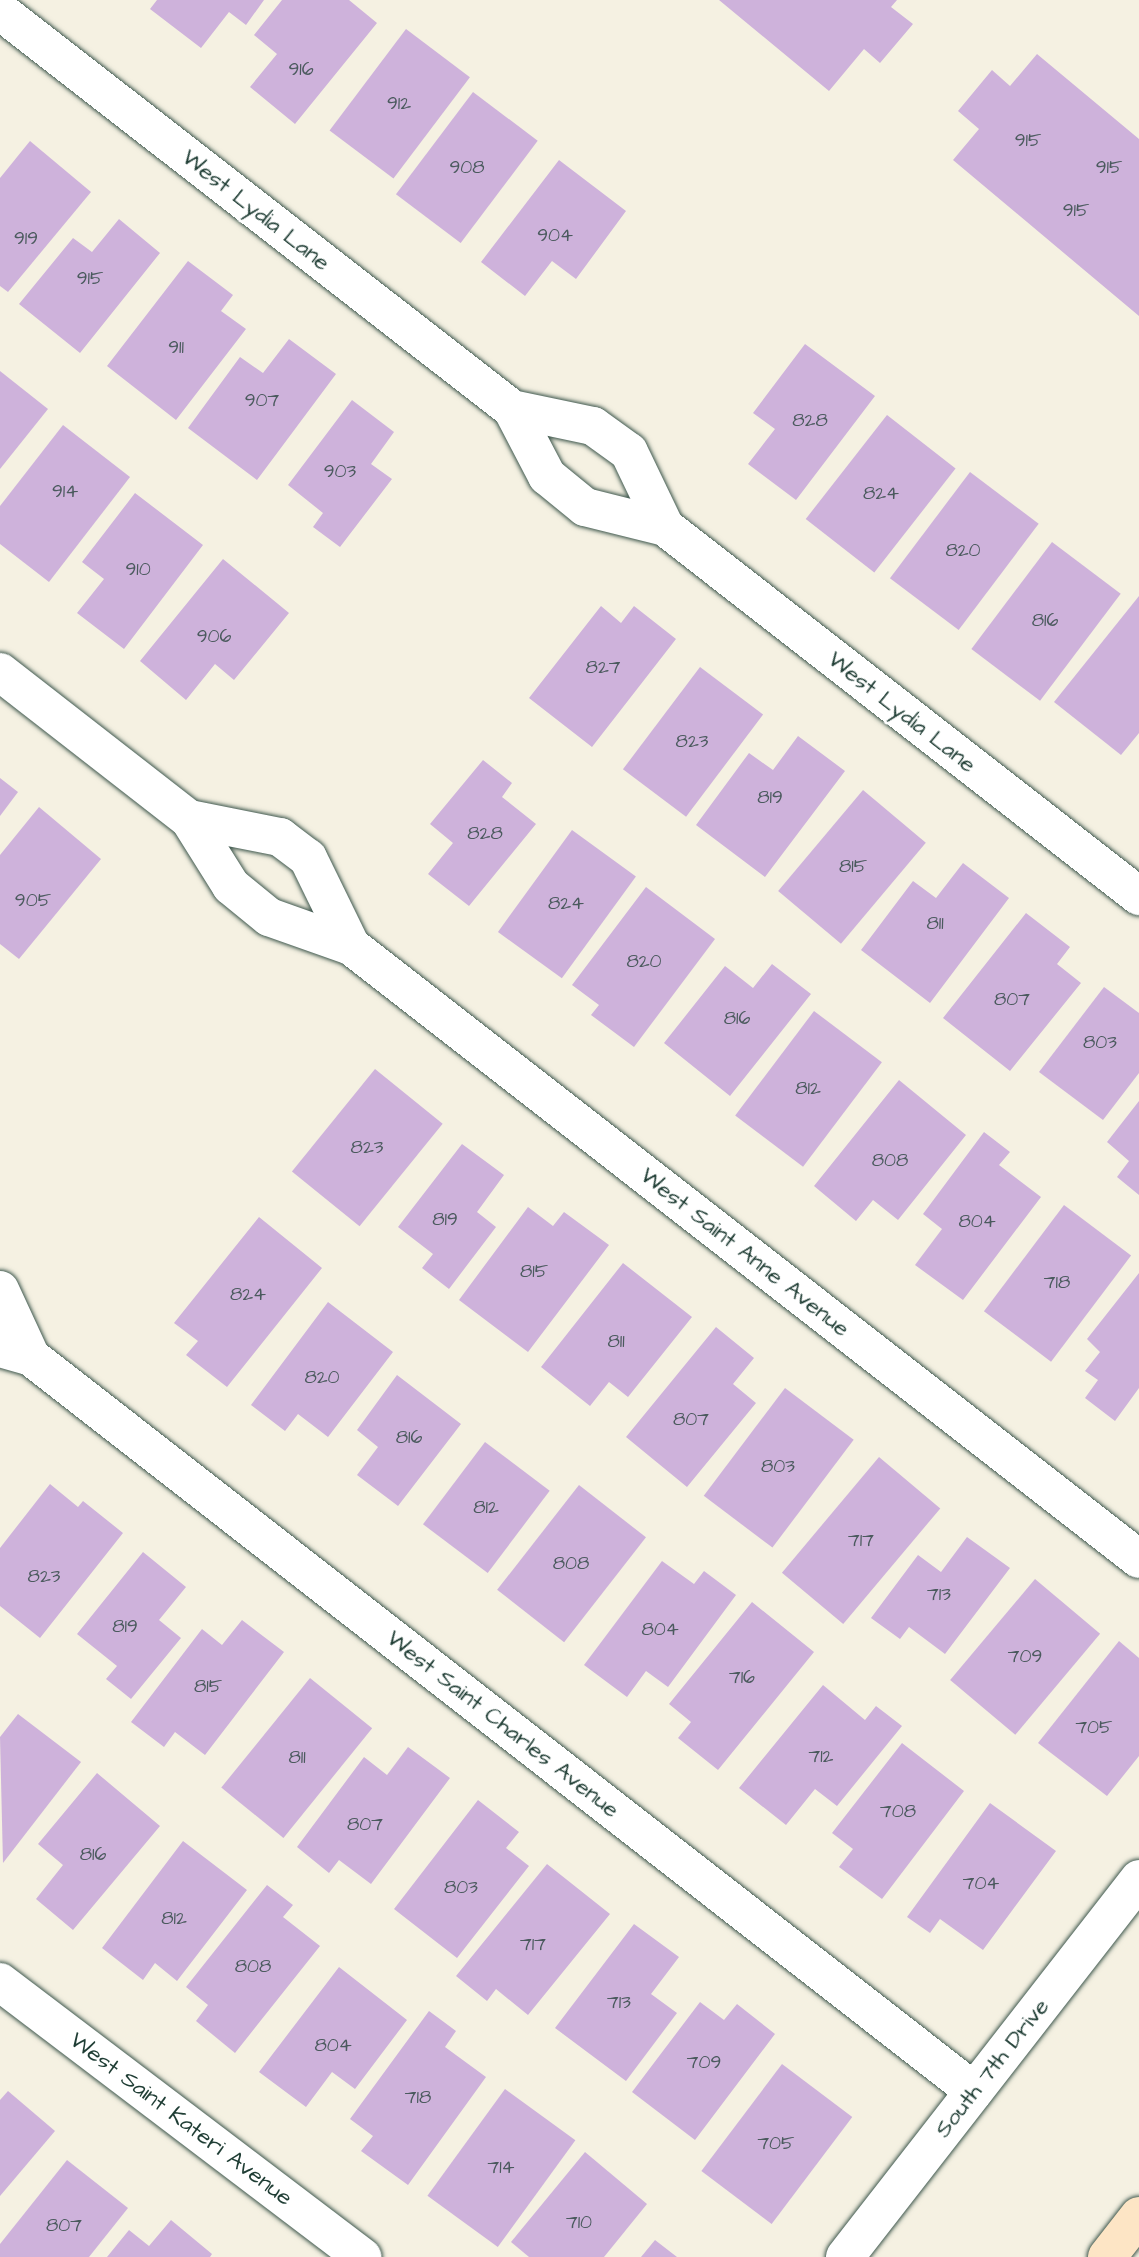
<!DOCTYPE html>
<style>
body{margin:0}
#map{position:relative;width:1139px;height:2257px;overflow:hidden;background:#f5f1e2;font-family:"Architects Daughter",sans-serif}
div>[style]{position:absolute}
.building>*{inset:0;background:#ceb2db;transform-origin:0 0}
.roads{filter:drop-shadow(0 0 2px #3f584e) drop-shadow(0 0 2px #3f584e)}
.street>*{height:38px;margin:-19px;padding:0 19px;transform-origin:19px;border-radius:19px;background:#fff}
.secondary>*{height:38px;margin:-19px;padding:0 19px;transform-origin:19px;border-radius:19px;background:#fde5c5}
span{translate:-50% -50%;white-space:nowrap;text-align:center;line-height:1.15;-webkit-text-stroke:6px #fff;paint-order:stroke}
.number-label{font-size:19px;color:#4b5a5e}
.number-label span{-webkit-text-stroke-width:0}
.street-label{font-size:23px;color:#1f3d34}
</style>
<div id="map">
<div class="building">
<i style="clip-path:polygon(157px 0,264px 0,246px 25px,229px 12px,201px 48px,150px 9px)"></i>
<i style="clip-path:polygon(282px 0,349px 0,377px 23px,295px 124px,250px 87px,277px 54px,254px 35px)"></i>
<i style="clip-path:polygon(719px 0,897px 0,891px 7px,913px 24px,880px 63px,864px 49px,829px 91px)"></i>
<i style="left:406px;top:29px;width:80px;height:127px;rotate:37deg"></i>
<i style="clip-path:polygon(1037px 54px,1139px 139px,1139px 316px,953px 160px,979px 129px,958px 111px,992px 70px,1010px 86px)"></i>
<i style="left:473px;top:92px;width:81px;height:128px;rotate:37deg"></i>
<i style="clip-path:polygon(30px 141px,91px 192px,8px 292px,0 286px,0 178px)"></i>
<i style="clip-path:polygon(559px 160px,626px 211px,576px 279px,552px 261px,525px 296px,481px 262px)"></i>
<i style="clip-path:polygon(119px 219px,160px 253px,80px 353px,19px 304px,73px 238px,92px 252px)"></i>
<i style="clip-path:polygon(188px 261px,233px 295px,221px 311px,246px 329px,176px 420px,107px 366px)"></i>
<i style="clip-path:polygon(289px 339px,336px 374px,257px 480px,188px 428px,240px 357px,263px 373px)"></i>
<i style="clip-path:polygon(805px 344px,875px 396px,796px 500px,748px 464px,775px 429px,753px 413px)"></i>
<i style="clip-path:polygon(0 371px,48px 409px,0 469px)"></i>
<i style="clip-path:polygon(352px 400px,394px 432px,371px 464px,392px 479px,340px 547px,313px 527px,323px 513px,288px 485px)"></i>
<i style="left:887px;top:415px;width:87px;height:132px;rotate:38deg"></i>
<i style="clip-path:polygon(63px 425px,130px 477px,49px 582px,0 544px,0 506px)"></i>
<i style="left:970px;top:472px;width:86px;height:133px;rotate:37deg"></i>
<i style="clip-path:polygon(135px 493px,203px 545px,124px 649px,77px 613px,104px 579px,82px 562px)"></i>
<i style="left:1052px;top:542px;width:86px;height:134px;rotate:37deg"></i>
<i style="clip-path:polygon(223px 559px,289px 613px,234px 680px,215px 664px,186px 700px,140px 661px)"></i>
<i style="clip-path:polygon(1139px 596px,1139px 733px,1121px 755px,1054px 702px)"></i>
<i style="clip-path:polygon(601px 606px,621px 623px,634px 606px,676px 639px,592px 747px,529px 698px)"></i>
<i style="left:700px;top:667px;width:79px;height:128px;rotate:37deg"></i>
<i style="clip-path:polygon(798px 736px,845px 771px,765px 877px,696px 825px,749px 753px,773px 770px)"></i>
<i style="clip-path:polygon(483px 760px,512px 783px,502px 797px,536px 824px,469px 906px,428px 874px,453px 843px,430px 824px)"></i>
<i style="clip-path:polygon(0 778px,18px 792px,0 816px)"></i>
<i style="left:863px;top:790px;width:82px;height:132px;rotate:40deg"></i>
<i style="clip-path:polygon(39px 807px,101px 859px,19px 959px,0 944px,0 855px)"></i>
<i style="left:572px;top:830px;width:79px;height:126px;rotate:36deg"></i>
<i style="clip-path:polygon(963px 863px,1009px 898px,930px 1003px,861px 950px,913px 881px,936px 898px)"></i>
<i style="clip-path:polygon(646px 887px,715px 939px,634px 1047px,591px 1015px,599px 1005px,572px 985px)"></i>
<i style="clip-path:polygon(1026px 913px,1070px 947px,1057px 964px,1081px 983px,1010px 1071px,943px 1018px)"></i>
<i style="clip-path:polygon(772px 964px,811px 994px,730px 1096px,664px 1043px,725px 966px,753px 988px)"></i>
<i style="clip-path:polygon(1104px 987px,1139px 1013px,1139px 1073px,1103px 1120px,1039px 1072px)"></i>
<i style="left:814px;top:1011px;width:85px;height:131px;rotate:37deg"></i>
<i style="left:375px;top:1069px;width:87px;height:132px;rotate:39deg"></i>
<i style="clip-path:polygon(899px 1080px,966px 1135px,898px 1220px,873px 1200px,856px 1221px,814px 1186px)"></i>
<i style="clip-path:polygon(1139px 1101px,1139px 1195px,1117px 1177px,1129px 1161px,1107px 1142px)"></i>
<i style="clip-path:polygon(984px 1132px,1010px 1152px,999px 1165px,1041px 1197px,963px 1300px,915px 1265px,942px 1229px,923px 1214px)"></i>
<i style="clip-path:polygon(462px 1144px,504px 1175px,477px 1212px,496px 1227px,449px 1289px,422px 1268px,433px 1254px,398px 1227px)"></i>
<i style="left:1064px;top:1205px;width:84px;height:133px;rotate:37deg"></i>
<i style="clip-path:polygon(528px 1207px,553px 1226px,564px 1212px,609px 1245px,528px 1352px,459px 1300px)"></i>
<i style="clip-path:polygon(259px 1217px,322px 1268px,227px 1387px,186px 1355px,198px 1341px,174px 1323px)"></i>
<i style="clip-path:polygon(623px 1263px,692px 1317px,628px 1397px,609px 1382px,590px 1406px,541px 1367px)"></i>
<i style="clip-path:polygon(1139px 1273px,1139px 1388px,1115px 1421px,1085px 1398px,1098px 1380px,1085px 1371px,1100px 1352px,1087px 1339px)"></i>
<i style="clip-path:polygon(328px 1302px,393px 1352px,328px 1437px,298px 1414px,285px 1431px,251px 1405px)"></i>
<i style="clip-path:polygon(716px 1327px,754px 1358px,733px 1384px,756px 1403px,687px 1487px,626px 1437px)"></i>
<i style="clip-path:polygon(397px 1375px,461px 1424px,398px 1506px,357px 1475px,378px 1447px,357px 1430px)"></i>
<i style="left:785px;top:1388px;width:86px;height:135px;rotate:37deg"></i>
<i style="left:485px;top:1442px;width:81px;height:103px;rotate:37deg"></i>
<i style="left:879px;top:1457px;width:80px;height:151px;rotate:40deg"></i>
<i style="clip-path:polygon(50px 1484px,78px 1507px,83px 1501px,123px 1533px,40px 1638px,0 1606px,0 1548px)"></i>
<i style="left:579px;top:1485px;width:85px;height:133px;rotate:38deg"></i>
<i style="clip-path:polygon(967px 1537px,1010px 1568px,945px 1654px,909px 1627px,900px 1639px,871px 1618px,918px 1555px,941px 1572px)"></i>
<i style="clip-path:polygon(143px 1552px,186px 1587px,159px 1620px,181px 1638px,131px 1699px,106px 1679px,117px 1666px,77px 1634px)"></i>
<i style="clip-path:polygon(662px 1561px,694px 1584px,704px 1571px,736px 1595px,668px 1687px,646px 1671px,627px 1697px,584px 1665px)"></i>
<i style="left:1035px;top:1579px;width:85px;height:132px;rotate:40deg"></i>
<i style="clip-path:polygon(752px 1602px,814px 1652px,718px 1770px,678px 1738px,691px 1722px,669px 1704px)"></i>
<i style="clip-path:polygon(242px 1620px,284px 1652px,205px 1755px,175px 1732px,164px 1747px,131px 1722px,202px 1629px,222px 1645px)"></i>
<i style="clip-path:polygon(1119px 1641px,1139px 1658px,1139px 1756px,1107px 1796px,1038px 1743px)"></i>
<i style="left:310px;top:1678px;width:80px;height:141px;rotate:39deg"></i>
<i style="clip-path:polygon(823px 1685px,865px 1720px,876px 1706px,902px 1726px,837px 1806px,815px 1789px,786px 1825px,739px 1788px)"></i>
<i style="clip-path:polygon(18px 1714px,81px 1762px,3px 1863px,0 1737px)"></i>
<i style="clip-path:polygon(902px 1743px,964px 1791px,882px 1899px,839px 1867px,853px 1849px,832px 1833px)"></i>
<i style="clip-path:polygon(408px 1747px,450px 1778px,371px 1884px,339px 1860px,329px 1873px,297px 1847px,364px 1757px,387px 1775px)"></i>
<i style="clip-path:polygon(97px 1773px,160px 1826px,73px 1930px,36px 1899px,63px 1865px,38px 1844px)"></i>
<i style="clip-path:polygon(478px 1800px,519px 1832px,506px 1848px,529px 1866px,457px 1958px,394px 1909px)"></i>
<i style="clip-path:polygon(990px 1803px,1056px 1851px,983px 1950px,940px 1919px,930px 1933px,907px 1917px)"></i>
<i style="clip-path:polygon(183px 1841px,247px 1890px,177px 1981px,155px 1963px,143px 1980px,102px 1948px)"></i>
<i style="clip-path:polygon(547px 1864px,610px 1914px,528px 2015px,496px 1989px,487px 2001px,456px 1976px)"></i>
<i style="clip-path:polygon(267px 1885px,293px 1905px,283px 1917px,320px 1946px,235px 2053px,196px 2021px,208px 2005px,186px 1987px)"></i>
<i style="clip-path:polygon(634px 1924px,679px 1957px,651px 1994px,677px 2013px,626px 2081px,555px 2028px)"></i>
<i style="clip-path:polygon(339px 1967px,407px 2020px,355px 2089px,332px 2072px,306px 2107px,259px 2072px)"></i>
<i style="clip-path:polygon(700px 2002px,724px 2020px,737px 2004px,775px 2034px,695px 2140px,632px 2092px)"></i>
<i style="clip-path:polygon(429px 2011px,456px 2031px,445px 2047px,486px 2077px,408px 2185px,361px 2151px,373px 2136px,350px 2119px)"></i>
<i style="left:782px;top:2064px;width:88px;height:134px;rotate:37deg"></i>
<i style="left:505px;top:2089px;width:87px;height:132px;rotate:36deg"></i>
<i style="clip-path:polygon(8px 2091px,55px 2131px,0 2196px,0 2100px)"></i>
<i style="clip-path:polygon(585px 2152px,647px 2204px,604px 2257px,529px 2257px,511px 2242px)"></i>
<i style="clip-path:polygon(67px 2160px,128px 2208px,89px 2257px,0 2257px,0 2244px)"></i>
<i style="clip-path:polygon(171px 2220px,212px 2254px,210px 2257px,107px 2257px,129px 2230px,149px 2246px)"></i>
<i style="clip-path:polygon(655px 2240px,677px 2257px,641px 2257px)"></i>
</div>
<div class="roads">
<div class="street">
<i style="left:0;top:11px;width:648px;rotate:37.86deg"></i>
<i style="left:512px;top:409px;width:76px;rotate:62.4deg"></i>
<i style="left:547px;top:476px;width:49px;rotate:39.2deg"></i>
<i style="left:585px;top:507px;width:82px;rotate:14deg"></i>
<i style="left:665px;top:527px;width:601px;rotate:37.9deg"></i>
<i style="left:512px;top:409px;width:83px;rotate:11.9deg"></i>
<i style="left:593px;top:426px;width:44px;rotate:35.8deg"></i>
<i style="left:629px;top:452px;width:83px;rotate:64.4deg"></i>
<i style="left:0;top:672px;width:239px;rotate:37.9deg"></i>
<i style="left:189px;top:819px;width:79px;rotate:57.9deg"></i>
<i style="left:231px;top:886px;width:49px;rotate:39.2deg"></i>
<i style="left:269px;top:917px;width:87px;rotate:19.5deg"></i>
<i style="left:351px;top:946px;width:998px;rotate:37.88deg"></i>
<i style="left:189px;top:819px;width:93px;rotate:11.2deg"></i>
<i style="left:280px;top:837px;width:35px;rotate:37deg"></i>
<i style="left:308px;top:858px;width:98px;rotate:64deg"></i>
<i style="left:0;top:1290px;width:74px;rotate:65.2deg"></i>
<i style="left:0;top:1348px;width:32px;rotate:16deg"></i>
<i style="left:31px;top:1357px;width:1195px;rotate:37.9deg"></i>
<i style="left:0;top:1982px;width:455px;rotate:37.2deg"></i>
<i style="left:845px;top:2257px;width:479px;rotate:-52.1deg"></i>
</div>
<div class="secondary">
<i style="left:1107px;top:2257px;width:52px;rotate:-52deg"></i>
</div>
</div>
<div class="number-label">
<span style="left:301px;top:70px">916</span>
<span style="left:399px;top:104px">912</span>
<span style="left:1028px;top:141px">915</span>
<span style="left:467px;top:168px">908</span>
<span style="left:1109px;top:168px">915</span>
<span style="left:1076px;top:211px">915</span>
<span style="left:555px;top:236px">904</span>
<span style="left:26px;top:239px">919</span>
<span style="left:90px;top:279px">915</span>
<span style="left:176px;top:348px">911</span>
<span style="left:262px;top:401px">907</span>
<span style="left:810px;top:421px">828</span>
<span style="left:340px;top:472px">903</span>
<span style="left:65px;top:492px">914</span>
<span style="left:881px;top:494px">824</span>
<span style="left:963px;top:551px">820</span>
<span style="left:138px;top:570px">910</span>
<span style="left:1045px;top:621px">816</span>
<span style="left:214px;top:637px">906</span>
<span style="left:603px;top:668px">827</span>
<span style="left:692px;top:742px">823</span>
<span style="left:770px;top:798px">819</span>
<span style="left:485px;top:834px">828</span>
<span style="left:853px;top:867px">815</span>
<span style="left:33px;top:901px">905</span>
<span style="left:566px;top:904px">824</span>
<span style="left:935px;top:924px">811</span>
<span style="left:644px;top:962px">820</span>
<span style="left:1012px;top:1000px">807</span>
<span style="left:737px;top:1019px">816</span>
<span style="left:1100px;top:1043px">803</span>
<span style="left:808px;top:1089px">812</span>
<span style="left:367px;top:1148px">823</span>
<span style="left:890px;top:1161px">808</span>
<span style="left:445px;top:1220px">819</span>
<span style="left:977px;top:1222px">804</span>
<span style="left:534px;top:1272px">815</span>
<span style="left:1057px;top:1283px">718</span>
<span style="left:248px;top:1295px">824</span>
<span style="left:616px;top:1342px">811</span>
<span style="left:322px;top:1378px">820</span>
<span style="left:691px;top:1420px">807</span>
<span style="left:409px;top:1438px">816</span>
<span style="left:778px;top:1467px">803</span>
<span style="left:486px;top:1508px">812</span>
<span style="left:861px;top:1541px">717</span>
<span style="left:571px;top:1564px">808</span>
<span style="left:44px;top:1577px">823</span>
<span style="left:939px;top:1595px">713</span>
<span style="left:125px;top:1627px">819</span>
<span style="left:660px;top:1630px">804</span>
<span style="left:1025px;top:1657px">709</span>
<span style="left:742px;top:1678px">716</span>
<span style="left:208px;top:1687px">815</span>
<span style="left:1094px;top:1728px">705</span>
<span style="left:821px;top:1757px">712</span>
<span style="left:297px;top:1758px">811</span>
<span style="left:898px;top:1812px">708</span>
<span style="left:365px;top:1825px">807</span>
<span style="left:93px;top:1855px">816</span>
<span style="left:981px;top:1884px">704</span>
<span style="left:461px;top:1888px">803</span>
<span style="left:174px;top:1919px">812</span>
<span style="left:533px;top:1945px">717</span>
<span style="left:253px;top:1967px">808</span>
<span style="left:619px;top:2003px">713</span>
<span style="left:333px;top:2046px">804</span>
<span style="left:704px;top:2063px">709</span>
<span style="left:418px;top:2098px">718</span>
<span style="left:776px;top:2144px">705</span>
<span style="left:501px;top:2168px">714</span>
<span style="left:579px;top:2223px">710</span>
<span style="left:64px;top:2226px">807</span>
</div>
<div class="street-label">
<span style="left:256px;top:210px;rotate:38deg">West Lydia Lane</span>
<span style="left:902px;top:712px;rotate:38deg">West Lydia Lane</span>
<span style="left:745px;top:1252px;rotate:38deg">West Saint Anne Avenue</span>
<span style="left:503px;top:1724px;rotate:38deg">West Saint Charles Avenue</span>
<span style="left:992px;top:2068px;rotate:-52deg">South 7th Drive</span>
<span style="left:181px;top:2119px;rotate:37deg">West Saint Kateri Avenue</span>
</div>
</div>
